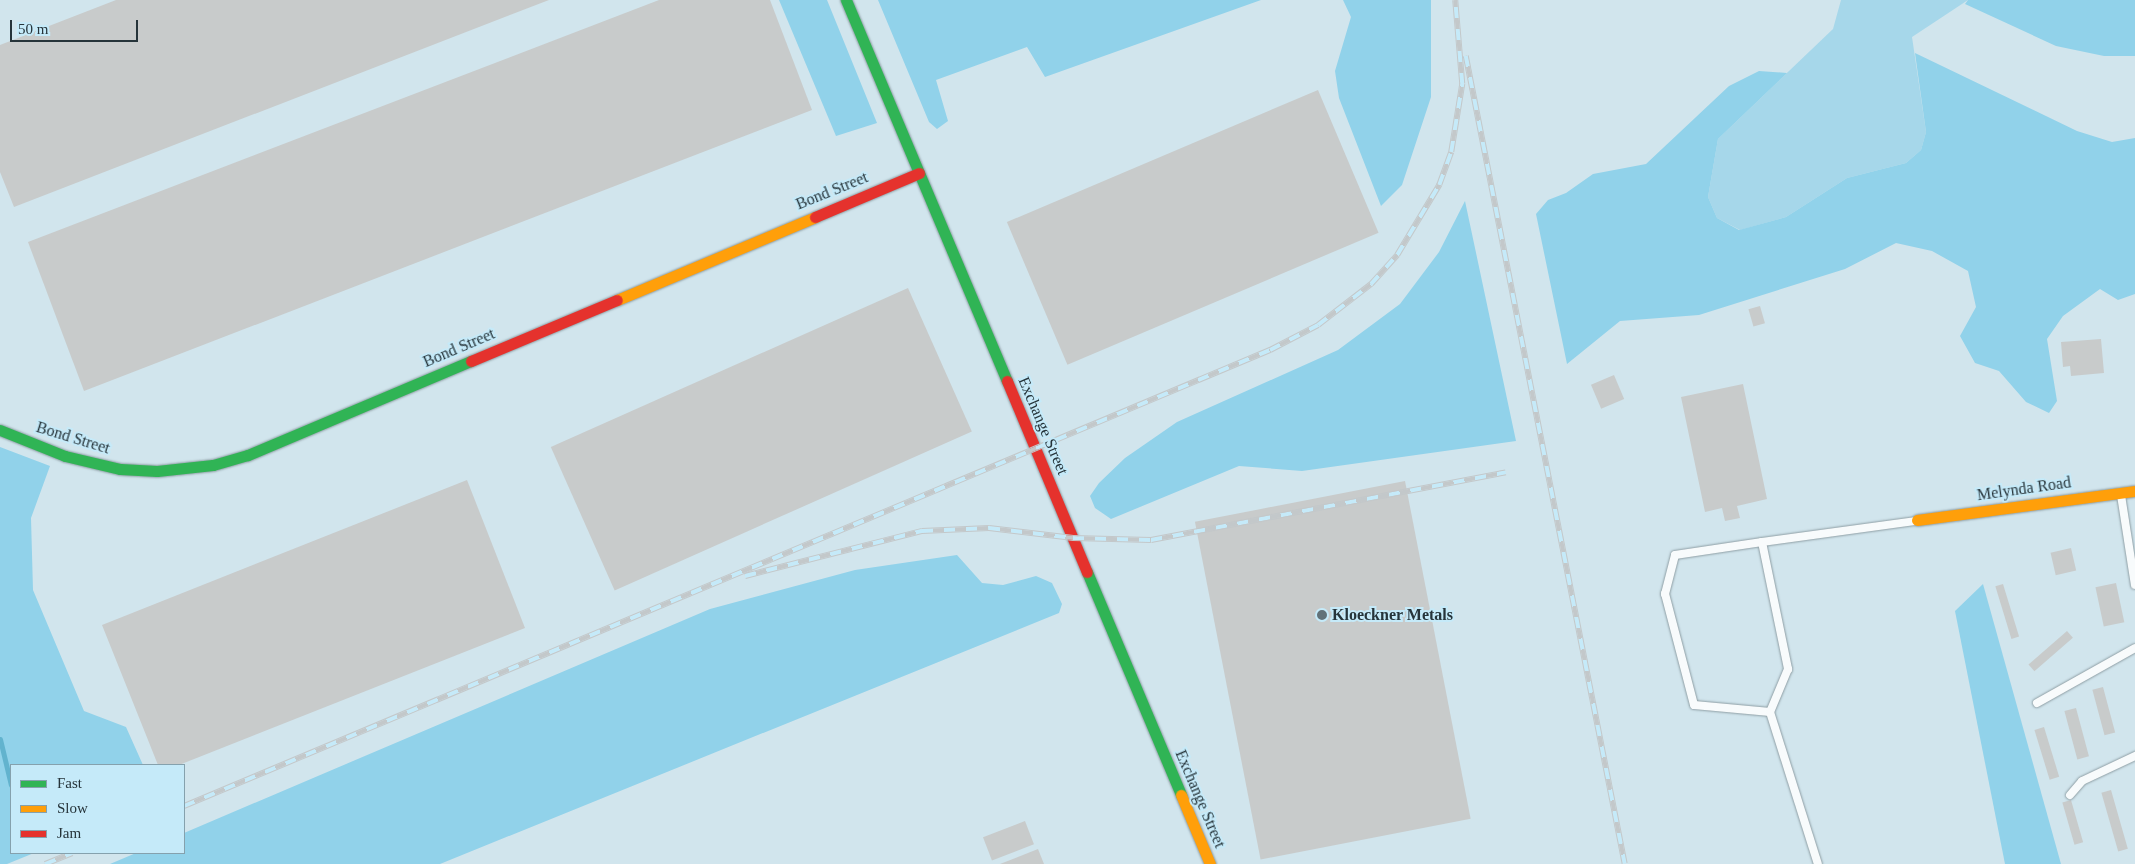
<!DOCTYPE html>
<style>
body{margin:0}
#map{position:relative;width:2135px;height:864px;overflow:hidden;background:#d1e5ed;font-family:Georgia,serif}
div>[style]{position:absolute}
.green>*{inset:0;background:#a6d7ea}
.forest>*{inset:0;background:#91d2ea}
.stream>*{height:5px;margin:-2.5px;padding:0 2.5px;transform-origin:2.5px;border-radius:2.5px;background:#62b3ce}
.building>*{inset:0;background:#c8cbcb;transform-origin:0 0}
.roads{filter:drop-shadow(0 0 1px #8e9ea4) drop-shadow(0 0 1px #8e9ea4)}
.lane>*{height:8px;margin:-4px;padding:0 4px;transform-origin:4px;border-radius:4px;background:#f8fbfc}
.fast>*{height:11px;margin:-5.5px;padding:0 5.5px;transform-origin:5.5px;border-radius:5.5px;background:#30b455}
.slow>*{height:11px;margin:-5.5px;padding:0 5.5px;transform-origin:5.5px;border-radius:5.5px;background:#ff9f0a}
.jam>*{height:11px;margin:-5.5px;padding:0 5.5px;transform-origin:5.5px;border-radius:5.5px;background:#e5322d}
.rail>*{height:5.5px;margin-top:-2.75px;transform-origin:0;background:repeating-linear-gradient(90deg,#c5eaf9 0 11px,#c3c8ca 0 22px);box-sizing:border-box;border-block:1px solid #c3c8ca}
.dots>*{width:14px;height:14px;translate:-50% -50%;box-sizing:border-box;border:2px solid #c5eaf9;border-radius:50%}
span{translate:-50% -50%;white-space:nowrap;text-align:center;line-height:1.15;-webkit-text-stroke:4px #c5eaf9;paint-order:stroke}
.street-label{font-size:16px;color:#26343a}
.poi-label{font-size:16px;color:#26343a;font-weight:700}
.left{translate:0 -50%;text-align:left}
.legend{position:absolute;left:10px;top:764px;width:175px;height:90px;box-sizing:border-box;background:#c5eaf9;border:1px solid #85a1ad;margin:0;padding:6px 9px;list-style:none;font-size:15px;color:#26343a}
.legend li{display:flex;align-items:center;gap:10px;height:25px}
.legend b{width:25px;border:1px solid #85a1ad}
.scale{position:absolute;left:10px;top:20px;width:128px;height:22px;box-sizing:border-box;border:2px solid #26343a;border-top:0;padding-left:6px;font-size:15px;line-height:18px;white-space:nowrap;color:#26343a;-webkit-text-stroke:4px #c5eaf9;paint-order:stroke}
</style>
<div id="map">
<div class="green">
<i style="clip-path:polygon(1841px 0,1968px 0,1912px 37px,1926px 132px,1921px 150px,1906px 163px,1847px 178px,1786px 217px,1740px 230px,1717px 218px,1708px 197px,1718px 139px,1833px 29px)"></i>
</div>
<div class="forest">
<i style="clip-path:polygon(779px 0,827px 0,877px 123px,836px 136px)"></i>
<i style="clip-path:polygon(878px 0,1261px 0,1045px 77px,1027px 47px,936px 80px,948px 121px,937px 129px,929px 122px)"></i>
<i style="clip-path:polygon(1343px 0,1431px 0,1431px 97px,1402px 185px,1381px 206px,1339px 98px,1335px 71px,1351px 17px)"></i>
<i style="clip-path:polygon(1968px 0,2135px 0,2135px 56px,2104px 56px,2056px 46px,1965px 4px)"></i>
<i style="clip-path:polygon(1915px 53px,2077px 131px,2112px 142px,2135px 138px,2135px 294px,2118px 300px,2100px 289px,2063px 316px,2047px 339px,2057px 401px,2049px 413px,2026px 402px,1999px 371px,1975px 363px,1960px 336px,1976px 307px,1968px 271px,1932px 251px,1896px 243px,1845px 269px,1699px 315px,1620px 321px,1567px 364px,1536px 214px,1548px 200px,1566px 193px,1593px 174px,1646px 164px,1729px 86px,1759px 71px,1787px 73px,1718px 139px,1708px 197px,1717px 218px,1739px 230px,1786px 217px,1847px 178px,1906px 163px,1921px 150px,1926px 132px)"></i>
<i style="clip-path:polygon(1465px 201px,1516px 441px,1302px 471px,1239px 466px,1111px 519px,1095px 508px,1090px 496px,1099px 483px,1125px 458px,1177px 422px,1338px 350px,1400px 304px,1439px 252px)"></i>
<i style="clip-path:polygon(0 447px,50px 466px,31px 518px,33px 590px,84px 711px,126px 727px,143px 765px,11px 765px,11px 853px,34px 853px,7px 864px,0 864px)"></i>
<i style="clip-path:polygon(957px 555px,982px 583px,1003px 585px,1036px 576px,1052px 583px,1062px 604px,1059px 613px,440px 864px,110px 864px,136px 853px,184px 853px,184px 833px,710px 609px,855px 570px)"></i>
<i style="clip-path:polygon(1983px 584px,2061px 864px,2005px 864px,1955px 611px)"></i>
</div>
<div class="stream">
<i style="left:0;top:739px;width:47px;rotate:76.6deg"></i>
</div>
<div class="building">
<i style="clip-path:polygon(116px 0,549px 0,14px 207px,0 172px,0 45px)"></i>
<i style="clip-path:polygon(659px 0,770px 0,812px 110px,84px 391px,28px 242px)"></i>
<i style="left:1318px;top:90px;width:155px;height:338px;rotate:67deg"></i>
<i style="left:908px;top:288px;width:157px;height:391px;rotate:66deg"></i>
<i style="left:1760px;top:306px;width:18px;height:12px;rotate:74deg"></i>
<i style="clip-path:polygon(2101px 339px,2104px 373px,2071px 376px,2070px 366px,2063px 367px,2061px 342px)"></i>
<i style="left:1614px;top:375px;width:26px;height:25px;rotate:67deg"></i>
<i style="clip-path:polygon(1743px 384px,1767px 499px,1737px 506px,1740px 518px,1725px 521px,1722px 508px,1705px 512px,1681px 397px)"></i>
<i style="clip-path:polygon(467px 480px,525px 628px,179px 765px,158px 765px,102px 625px)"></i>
<i style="left:1405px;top:481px;width:344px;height:214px;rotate:79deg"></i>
<i style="left:2071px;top:548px;width:23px;height:21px;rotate:77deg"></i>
<i style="left:2116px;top:583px;width:40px;height:21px;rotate:78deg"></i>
<i style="left:2003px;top:584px;width:55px;height:8px;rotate:73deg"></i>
<i style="left:2067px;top:631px;width:9px;height:51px;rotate:49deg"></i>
<i style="left:2103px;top:687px;width:47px;height:11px;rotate:75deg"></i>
<i style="left:2076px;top:708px;width:50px;height:12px;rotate:75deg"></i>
<i style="left:2044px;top:727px;width:52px;height:10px;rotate:73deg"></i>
<i style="left:2111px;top:790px;width:61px;height:10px;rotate:74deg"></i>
<i style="left:2071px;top:800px;width:44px;height:9px;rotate:74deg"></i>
<i style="left:1025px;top:821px;width:25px;height:45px;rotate:69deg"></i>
<i style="clip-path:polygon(1038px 849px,1044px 864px,1000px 864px)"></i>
</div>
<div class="roads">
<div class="lane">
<i style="left:2121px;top:495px;width:91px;rotate:81.2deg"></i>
<i style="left:1762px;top:542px;width:154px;rotate:-7.8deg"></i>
<i style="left:2037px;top:703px;width:112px;rotate:-29.3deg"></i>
<i style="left:1770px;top:712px;width:76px;rotate:-174.7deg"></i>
<i style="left:1694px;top:705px;width:115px;rotate:-104.6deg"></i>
<i style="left:1665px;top:594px;width:40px;rotate:-75.6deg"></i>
<i style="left:1675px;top:555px;width:88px;rotate:-8.5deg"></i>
<i style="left:1762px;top:542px;width:130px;rotate:78.4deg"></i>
<i style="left:1788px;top:669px;width:47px;rotate:112.7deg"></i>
<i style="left:1770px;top:712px;width:159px;rotate:72.5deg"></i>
<i style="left:2070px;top:795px;width:18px;rotate:-49deg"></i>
<i style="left:2082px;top:781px;width:59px;rotate:-25.3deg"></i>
</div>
<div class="fast">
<i style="left:846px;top:0;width:414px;rotate:67.1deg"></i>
<i style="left:0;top:430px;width:70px;rotate:21.8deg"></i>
<i style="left:65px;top:456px;width:57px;rotate:13.3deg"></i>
<i style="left:120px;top:469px;width:37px;rotate:3deg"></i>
<i style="left:157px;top:471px;width:56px;rotate:-6.1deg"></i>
<i style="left:213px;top:465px;width:36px;rotate:-16deg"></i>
<i style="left:248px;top:455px;width:242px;rotate:-22.9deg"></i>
<i style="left:1087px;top:572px;width:242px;rotate:67.1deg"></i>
</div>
<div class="slow">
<i style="left:617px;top:300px;width:215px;rotate:-22.7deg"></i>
<i style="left:1917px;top:520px;width:220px;rotate:-7.6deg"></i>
<i style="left:1181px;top:795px;width:75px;rotate:67.2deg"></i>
</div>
<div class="jam">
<i style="left:815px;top:217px;width:113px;rotate:-22.9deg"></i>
<i style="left:471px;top:361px;width:158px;rotate:-22.7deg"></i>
<i style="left:1007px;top:381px;width:207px;rotate:67.3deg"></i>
</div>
</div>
<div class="rail">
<i style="left:1466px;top:56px;width:823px;rotate:78.87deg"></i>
<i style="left:745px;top:576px;width:183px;rotate:-14.3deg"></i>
<i style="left:922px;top:531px;width:67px;rotate:-2.6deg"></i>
<i style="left:989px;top:528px;width:85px;rotate:6.8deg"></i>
<i style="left:1073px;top:538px;width:78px;rotate:1.5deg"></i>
<i style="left:1151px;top:540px;width:361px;rotate:-10.8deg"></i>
<i style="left:184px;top:806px;width:1178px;rotate:-22.78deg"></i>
<i style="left:1270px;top:350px;width:54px;rotate:-27.5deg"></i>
<i style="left:1318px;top:325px;width:67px;rotate:-37.7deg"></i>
<i style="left:1371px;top:284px;width:39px;rotate:-48deg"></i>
<i style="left:1397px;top:255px;width:82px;rotate:-59deg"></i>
<i style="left:1439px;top:185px;width:35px;rotate:-70deg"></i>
<i style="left:1451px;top:152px;width:69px;rotate:-80.8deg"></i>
<i style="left:1462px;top:84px;width:84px;rotate:-94.8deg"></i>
<i style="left:45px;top:864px;width:29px;rotate:-22deg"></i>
</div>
<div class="dots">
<i style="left:1322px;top:615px;background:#627279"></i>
</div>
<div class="street-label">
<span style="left:832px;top:191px;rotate:-22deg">Bond Street</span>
<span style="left:459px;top:348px;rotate:-23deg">Bond Street</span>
<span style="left:1043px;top:426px;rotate:67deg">Exchange Street</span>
<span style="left:73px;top:438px;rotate:17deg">Bond Street</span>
<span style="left:2024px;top:489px;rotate:-8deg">Melynda Road</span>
<span style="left:1200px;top:799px;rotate:67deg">Exchange Street</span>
</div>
<div class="poi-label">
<span class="left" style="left:1332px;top:615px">Kloeckner Metals</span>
</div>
<ul class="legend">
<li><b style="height:6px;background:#30b455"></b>Fast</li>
<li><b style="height:6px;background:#ff9f0a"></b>Slow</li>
<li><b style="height:6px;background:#e5322d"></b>Jam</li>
</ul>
<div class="scale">50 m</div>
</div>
